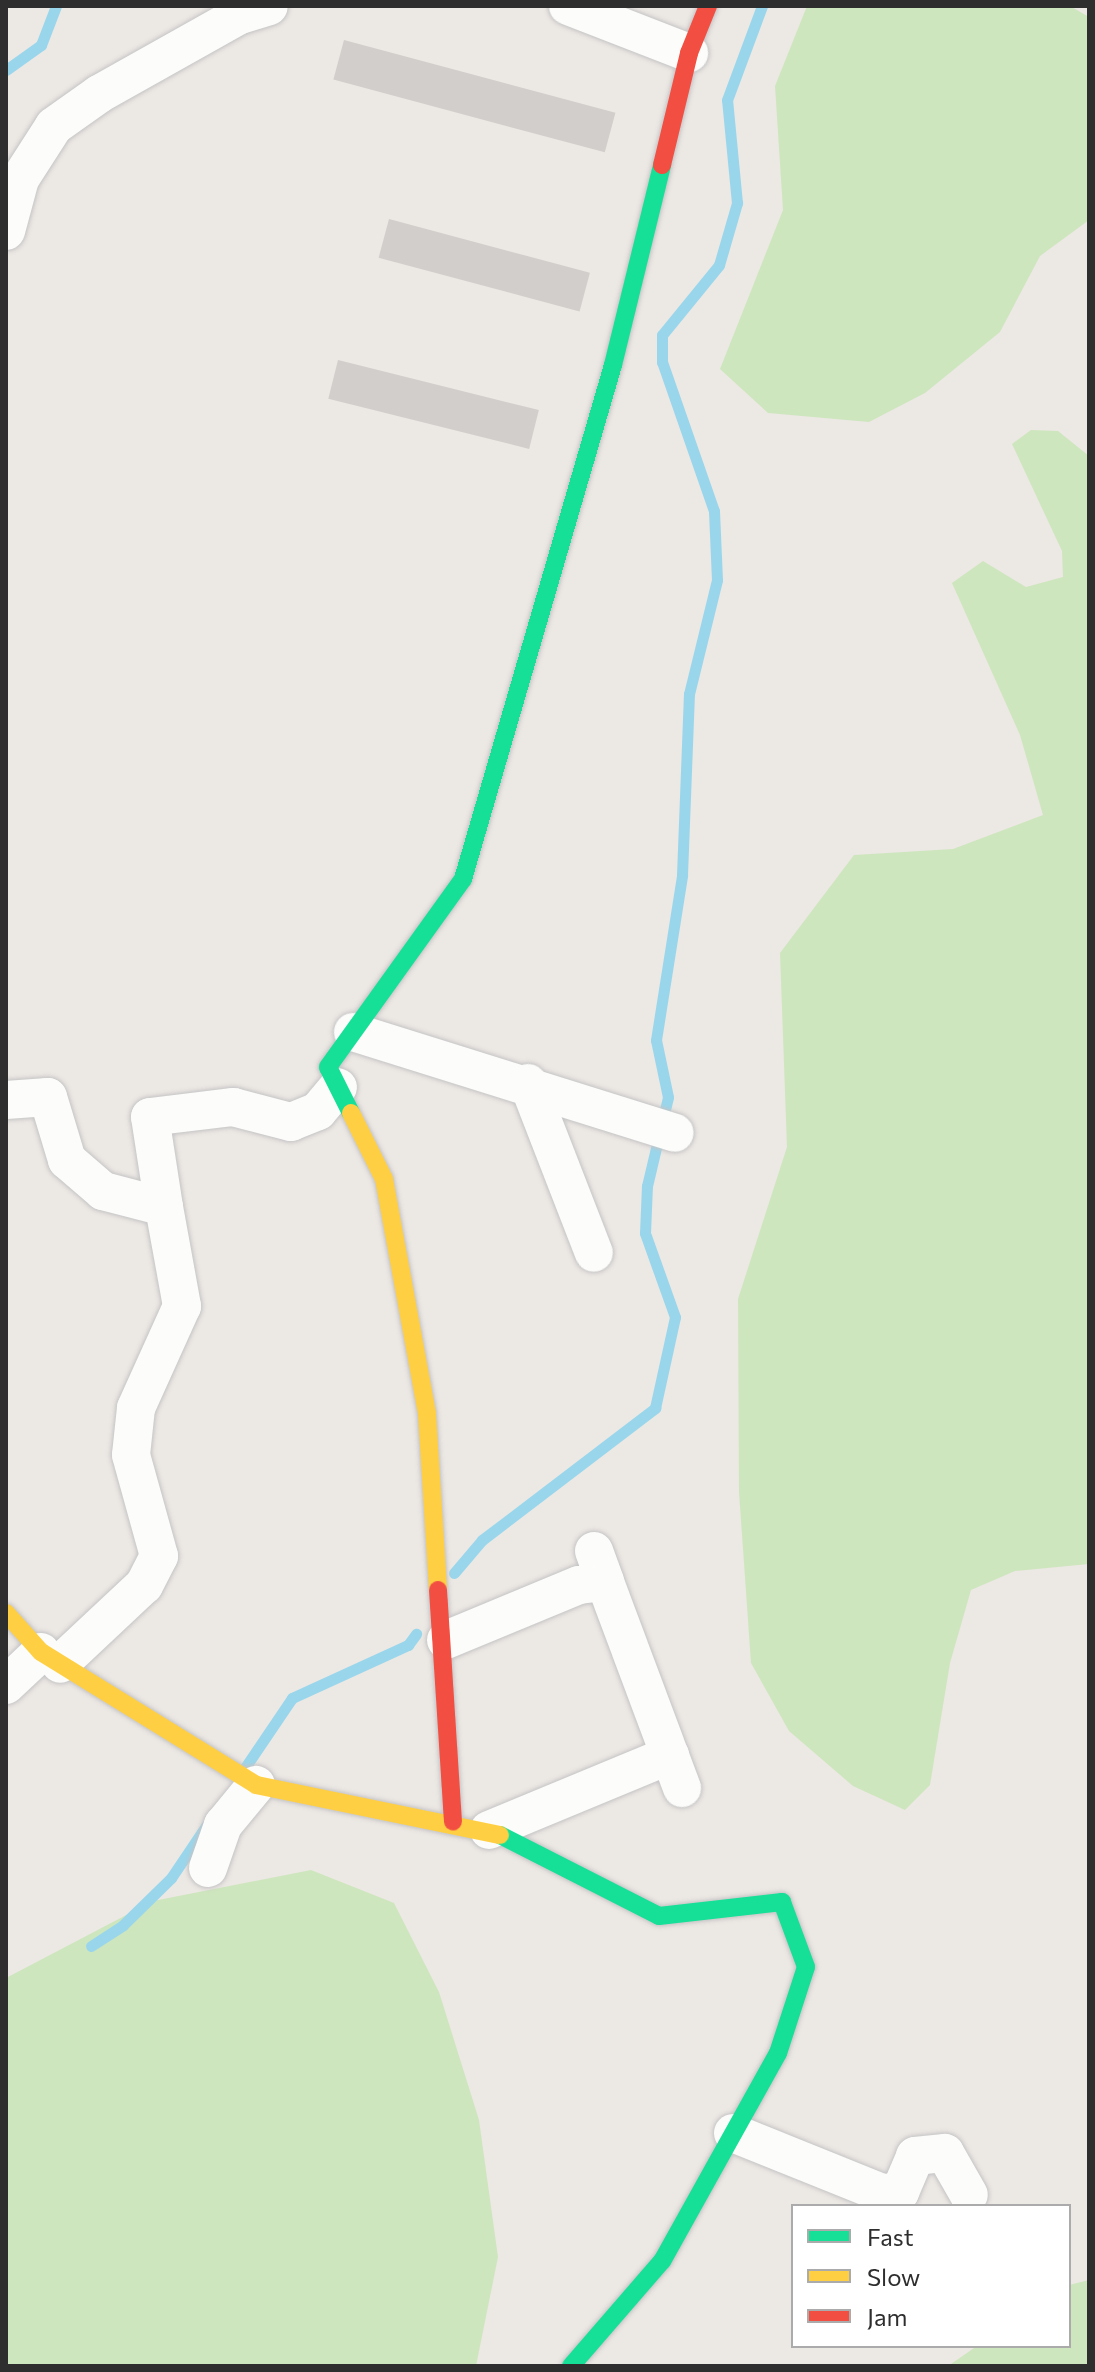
<!DOCTYPE html>
<style>
body{margin:0}
#map{position:relative;width:1095px;height:2372px;overflow:hidden;background:#ece8e4;font-family:Commissioner,sans-serif}
div>[style]{position:absolute}
.green>*{inset:0;background:#cee6be}
.stream>*{height:11px;margin:-5.5px;padding:0 5.5px;transform-origin:5.5px;border-radius:5.5px;background:#99d6ec}
.building>*{inset:0;background:#d1cecb;transform-origin:0 0}
.roads{filter:drop-shadow(0 0 2px #c5c4c5) drop-shadow(0 0 2px #c5c4c5)}
.street>*{height:38px;margin:-19px;padding:0 19px;transform-origin:19px;border-radius:19px;background:#fcfcfb}
.fast>*{height:18px;margin:-9px;padding:0 9px;transform-origin:9px;border-radius:9px;background:#16e098}
.slow>*{height:18px;margin:-9px;padding:0 9px;transform-origin:9px;border-radius:9px;background:#ffcf43}
.jam>*{height:18px;margin:-9px;padding:0 9px;transform-origin:9px;border-radius:9px;background:#f24e42}
span{translate:-50% -50%;white-space:nowrap;text-align:center;line-height:1.15;-webkit-text-stroke:7px #fff;paint-order:stroke}
.frame{position:absolute;inset:0;border:8px solid #2e2e2e;pointer-events:none}
.legend{position:absolute;left:791px;top:2204px;width:280px;height:144px;box-sizing:border-box;background:#fff;border:2px solid #ababab;margin:0;padding:10px 14px;list-style:none;font-size:24px;color:#2e2e2e}
.legend li{display:flex;align-items:center;gap:16px;height:40px}
.legend b{width:40px;border:2px solid #ababab}
</style>
<div id="map">
<div class="green">
<i style="clip-path:polygon(807px 6px,1070px 6px,1089px 17px,1089px 220px,1040px 256px,1000px 332px,925px 393px,869px 422px,768px 413px,720px 369px,783px 210px,775px 86px)"></i>
<i style="clip-path:polygon(1031px 430px,1058px 431px,1089px 456px,1089px 1564px,1015px 1571px,971px 1590px,950px 1663px,930px 1785px,905px 1810px,853px 1786px,789px 1731px,751px 1663px,739px 1492px,738px 1299px,787px 1147px,780px 953px,854px 855px,953px 849px,1043px 815px,1020px 735px,952px 583px,983px 561px,1026px 587px,1063px 577px,1062px 551px,1012px 444px)"></i>
<i style="clip-path:polygon(311px 1870px,394px 1903px,439px 1992px,479px 2120px,498px 2257px,476px 2366px,6px 2366px,6px 1978px,153px 1901px)"></i>
<i style="clip-path:polygon(1089px 2280px,1089px 2366px,948px 2366px,977px 2346px,1069px 2346px,1069px 2285px)"></i>
</div>
<div class="stream">
<i style="left:6px;top:70px;width:43px;rotate:-35.5deg"></i>
<i style="left:41px;top:45px;width:42px;rotate:-69deg"></i>
<i style="left:454px;top:1573px;width:43px;rotate:-49.7deg"></i>
<i style="left:482px;top:1540px;width:218px;rotate:-37.3deg"></i>
<i style="left:655px;top:1408px;width:93px;rotate:-77.6deg"></i>
<i style="left:675px;top:1317px;width:89px;rotate:-109.7deg"></i>
<i style="left:645px;top:1233px;width:47px;rotate:-87.6deg"></i>
<i style="left:647px;top:1186px;width:91px;rotate:-76.7deg"></i>
<i style="left:668px;top:1097px;width:58px;rotate:-101.9deg"></i>
<i style="left:656px;top:1040px;width:167px;rotate:-81deg"></i>
<i style="left:682px;top:875px;width:181px;rotate:-87.8deg"></i>
<i style="left:689px;top:694px;width:117px;rotate:-76.2deg"></i>
<i style="left:717px;top:580px;width:69px;rotate:-92.5deg"></i>
<i style="left:714px;top:511px;width:158px;rotate:-109.2deg"></i>
<i style="left:662px;top:362px;width:27px;rotate:-90deg"></i>
<i style="left:662px;top:335px;width:90px;rotate:-50.8deg"></i>
<i style="left:719px;top:265px;width:65px;rotate:-73.8deg"></i>
<i style="left:737px;top:203px;width:103px;rotate:-95.5deg"></i>
<i style="left:727px;top:100px;width:100px;rotate:-69.6deg"></i>
<i style="left:244px;top:1769px;width:86px;rotate:-55.9deg"></i>
<i style="left:292px;top:1698px;width:128px;rotate:-24.6deg"></i>
<i style="left:408px;top:1645px;width:14px;rotate:-54deg"></i>
<i style="left:91px;top:1946px;width:38px;rotate:-33deg"></i>
<i style="left:123px;top:1925px;width:67px;rotate:-44.4deg"></i>
<i style="left:171px;top:1878px;width:63px;rotate:-56.1deg"></i>
</div>
<div class="building">
<i style="left:344px;top:40px;width:281px;height:41px;rotate:15deg"></i>
<i style="left:389px;top:219px;width:208px;height:40px;rotate:15deg"></i>
<i style="left:338px;top:360px;width:207px;height:40px;rotate:14deg"></i>
</div>
<div class="roads">
<div class="street">
<i style="left:568px;top:6px;width:130px;rotate:21.2deg"></i>
<i style="left:6px;top:231px;width:54px;rotate:-74.9deg"></i>
<i style="left:20px;top:179px;width:63px;rotate:-57.3deg"></i>
<i style="left:54px;top:126px;width:55px;rotate:-35.4deg"></i>
<i style="left:99px;top:94px;width:162px;rotate:-29.3deg"></i>
<i style="left:240px;top:15px;width:30px;rotate:-17deg"></i>
<i style="left:353px;top:1032px;width:337px;rotate:17.4deg"></i>
<i style="left:528px;top:1083px;width:182px;rotate:68.8deg"></i>
<i style="left:6px;top:1100px;width:42px;rotate:-4.1deg"></i>
<i style="left:48px;top:1097px;width:66px;rotate:73.2deg"></i>
<i style="left:67px;top:1160px;width:48px;rotate:40.7deg"></i>
<i style="left:103px;top:1191px;width:63px;rotate:14.7deg"></i>
<i style="left:164px;top:1207px;width:101px;rotate:79.7deg"></i>
<i style="left:182px;top:1306px;width:112px;rotate:114.3deg"></i>
<i style="left:136px;top:1408px;width:47px;rotate:96.1deg"></i>
<i style="left:131px;top:1455px;width:105px;rotate:74.5deg"></i>
<i style="left:159px;top:1556px;width:33px;rotate:117deg"></i>
<i style="left:144px;top:1585px;width:115px;rotate:136.8deg"></i>
<i style="left:164px;top:1207px;width:91px;rotate:-98.8deg"></i>
<i style="left:150px;top:1117px;width:84px;rotate:-6.9deg"></i>
<i style="left:233px;top:1107px;width:60px;rotate:14.5deg"></i>
<i style="left:291px;top:1122px;width:29px;rotate:-22deg"></i>
<i style="left:318px;top:1111px;width:31px;rotate:-50deg"></i>
<i style="left:594px;top:1551px;width:33px;rotate:70deg"></i>
<i style="left:446px;top:1640px;width:144px;rotate:-22.5deg"></i>
<i style="left:579px;top:1585px;width:26px;rotate:-7deg"></i>
<i style="left:605px;top:1582px;width:220px;rotate:69.5deg"></i>
<i style="left:6px;top:1685px;width:48px;rotate:-43.3deg"></i>
<i style="left:489px;top:1830px;width:196px;rotate:-22.5deg"></i>
<i style="left:208px;top:1868px;width:46px;rotate:-70.8deg"></i>
<i style="left:223px;top:1825px;width:52px;rotate:-50.5deg"></i>
<i style="left:733px;top:2133px;width:161px;rotate:21.9deg"></i>
<i style="left:882px;top:2193px;width:18px;rotate:-3deg"></i>
<i style="left:900px;top:2192px;width:39px;rotate:-67deg"></i>
<i style="left:915px;top:2156px;width:30px;rotate:-6deg"></i>
<i style="left:945px;top:2153px;width:48px;rotate:60.3deg"></i>
</div>
<div class="fast">
<i style="left:351px;top:1113px;width:51px;rotate:-116.6deg"></i>
<i style="left:328px;top:1067px;width:231px;rotate:-54.3deg"></i>
<i style="left:463px;top:879px;width:535px;rotate:-73.73deg"></i>
<i style="left:613px;top:365px;width:206px;rotate:-76.2deg"></i>
<i style="left:500px;top:1835px;width:178px;rotate:27deg"></i>
<i style="left:659px;top:1916px;width:124px;rotate:-6.5deg"></i>
<i style="left:782px;top:1902px;width:69px;rotate:69.7deg"></i>
<i style="left:806px;top:1967px;width:90px;rotate:108deg"></i>
<i style="left:778px;top:2053px;width:238px;rotate:119.1deg"></i>
<i style="left:662px;top:2261px;width:139px;rotate:130.9deg"></i>
</div>
<div class="slow">
<i style="left:351px;top:1113px;width:74px;rotate:63.4deg"></i>
<i style="left:384px;top:1179px;width:239px;rotate:79.6deg"></i>
<i style="left:427px;top:1414px;width:176px;rotate:86.4deg"></i>
<i style="left:6px;top:1613px;width:52px;rotate:48.1deg"></i>
<i style="left:41px;top:1652px;width:253px;rotate:31.7deg"></i>
<i style="left:256px;top:1785px;width:249px;rotate:11.6deg"></i>
</div>
<div class="jam">
<i style="left:662px;top:165px;width:115px;rotate:-76.4deg"></i>
<i style="left:689px;top:53px;width:51px;rotate:-68deg"></i>
<i style="left:438px;top:1590px;width:232px;rotate:86.3deg"></i>
</div>
</div>
<div class="frame"></div>
<ul class="legend">
<li><b style="height:10px;background:#16e098"></b>Fast</li>
<li><b style="height:10px;background:#ffcf43"></b>Slow</li>
<li><b style="height:10px;background:#f24e42"></b>Jam</li>
</ul>
</div>
